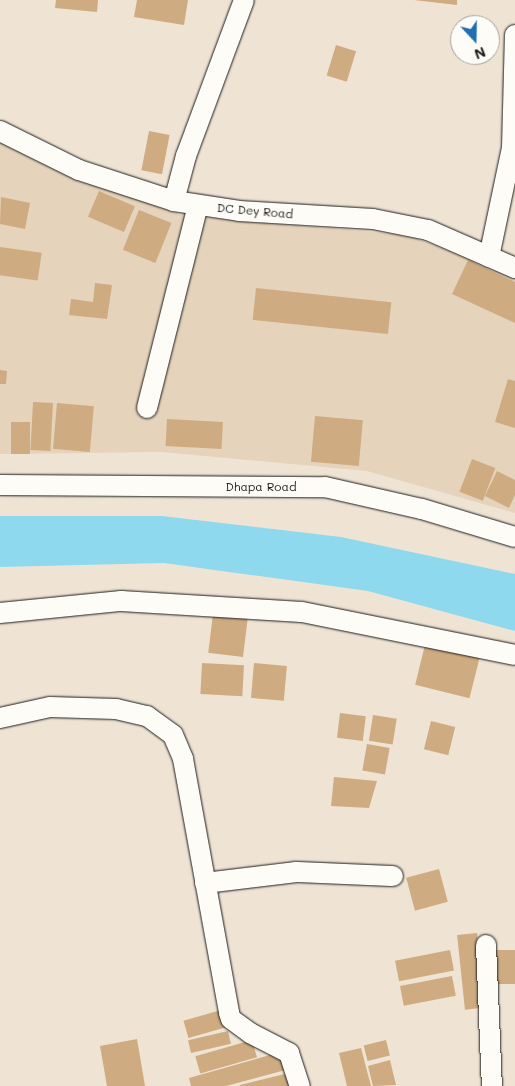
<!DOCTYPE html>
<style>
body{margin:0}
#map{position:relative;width:515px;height:1086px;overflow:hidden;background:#efe4d4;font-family:Mali,sans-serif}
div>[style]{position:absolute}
.built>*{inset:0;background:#e5d3bb}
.water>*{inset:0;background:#8ed9ee}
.building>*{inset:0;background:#cfab81;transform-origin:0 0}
.roads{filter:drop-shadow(0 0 1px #1c1c1c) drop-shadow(0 0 1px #1c1c1c)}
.minor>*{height:20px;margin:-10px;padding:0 10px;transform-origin:10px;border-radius:10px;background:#fdfcf7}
span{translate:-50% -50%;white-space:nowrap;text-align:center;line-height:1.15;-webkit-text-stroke:4.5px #fdfcf7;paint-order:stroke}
.street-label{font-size:12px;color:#1c1c1c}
.north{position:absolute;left:450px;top:15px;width:50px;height:50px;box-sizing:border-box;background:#fdfcf7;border:1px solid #a3a29f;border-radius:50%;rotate:159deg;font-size:14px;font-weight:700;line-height:20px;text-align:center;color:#1c1c1c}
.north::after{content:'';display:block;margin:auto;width:18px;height:22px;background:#1f6fb2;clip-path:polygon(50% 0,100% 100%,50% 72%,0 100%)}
</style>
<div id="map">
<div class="built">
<i style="clip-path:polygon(0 140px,180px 215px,406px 235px,515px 275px,515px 513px,367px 471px,161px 452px,0 454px)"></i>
</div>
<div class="water">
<i style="clip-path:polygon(0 516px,162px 516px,341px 537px,515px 574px,515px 631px,368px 591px,164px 563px,0 567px)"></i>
</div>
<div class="building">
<i style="clip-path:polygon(56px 0,98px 0,97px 12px,55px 8px)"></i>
<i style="clip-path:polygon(137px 0,188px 0,184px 25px,134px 17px)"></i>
<i style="clip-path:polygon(414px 0,457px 0,457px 5px)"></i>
<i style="left:336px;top:45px;width:21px;height:32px;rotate:17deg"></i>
<i style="left:149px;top:131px;width:21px;height:40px;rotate:11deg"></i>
<i style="left:99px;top:191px;width:39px;height:28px;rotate:23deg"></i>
<i style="clip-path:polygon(1px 197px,30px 203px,25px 229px,0 224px)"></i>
<i style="left:139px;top:210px;width:35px;height:43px;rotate:22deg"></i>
<i style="left:0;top:247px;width:42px;height:28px;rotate:8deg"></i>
<i style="clip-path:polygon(468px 260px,515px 282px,515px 323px,452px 294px)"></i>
<i style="clip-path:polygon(95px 283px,112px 285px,107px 319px,69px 315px,71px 299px,93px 302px)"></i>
<i style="left:256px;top:288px;width:136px;height:32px;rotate:6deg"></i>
<i style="clip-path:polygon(0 370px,7px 371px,6px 384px,0 384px)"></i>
<i style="clip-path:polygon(508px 379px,515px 381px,515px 428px,495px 422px)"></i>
<i style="left:33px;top:402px;width:20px;height:48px;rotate:3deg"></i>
<i style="left:57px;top:403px;width:37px;height:46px;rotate:5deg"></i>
<i style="left:315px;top:416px;width:48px;height:46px;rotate:5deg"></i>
<i style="left:167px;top:419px;width:56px;height:27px;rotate:3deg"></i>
<i style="left:11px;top:422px;width:19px;height:32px"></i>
<i style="left:472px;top:459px;width:25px;height:35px;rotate:21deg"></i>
<i style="clip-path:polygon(497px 471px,515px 480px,515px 495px,509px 508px,485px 496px)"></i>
<i style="left:213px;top:614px;width:35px;height:39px;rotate:7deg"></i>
<i style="left:426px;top:641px;width:56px;height:45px;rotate:14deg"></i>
<i style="left:202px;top:663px;width:42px;height:31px;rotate:3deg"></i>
<i style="left:254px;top:663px;width:33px;height:35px;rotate:5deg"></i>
<i style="left:340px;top:713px;width:26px;height:25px;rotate:7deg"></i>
<i style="left:373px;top:715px;width:24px;height:26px;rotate:9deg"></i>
<i style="left:431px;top:721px;width:25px;height:29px;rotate:14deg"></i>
<i style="left:367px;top:744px;width:23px;height:27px;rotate:10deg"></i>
<i style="clip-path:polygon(334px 777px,377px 781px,369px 808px,331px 806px)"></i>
<i style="left:439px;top:869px;width:34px;height:34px;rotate:75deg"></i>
<i style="left:477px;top:933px;width:75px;height:20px;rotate:84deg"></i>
<i style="left:450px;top:950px;width:21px;height:56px;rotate:79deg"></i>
<i style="left:515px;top:950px;width:34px;height:23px;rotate:90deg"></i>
<i style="left:452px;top:976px;width:20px;height:53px;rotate:79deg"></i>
<i style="left:221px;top:1010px;width:18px;height:39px;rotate:74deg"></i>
<i style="left:228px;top:1031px;width:13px;height:41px;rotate:77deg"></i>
<i style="clip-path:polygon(137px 1039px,145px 1086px,107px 1086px,100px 1046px)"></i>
<i style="left:252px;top:1040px;width:18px;height:59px;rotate:74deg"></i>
<i style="left:386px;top:1040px;width:16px;height:23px;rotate:76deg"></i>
<i style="clip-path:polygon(361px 1048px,371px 1086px,347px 1086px,339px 1053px)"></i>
<i style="clip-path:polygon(284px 1051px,289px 1069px,226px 1086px,191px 1086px,189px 1078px)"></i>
<i style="clip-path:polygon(390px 1060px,396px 1085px,373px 1086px,368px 1066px)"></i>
<i style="clip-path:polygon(293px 1072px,297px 1086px,240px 1086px,240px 1085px)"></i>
</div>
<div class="roads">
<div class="minor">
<i style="left:0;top:131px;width:88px;rotate:26.3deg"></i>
<i style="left:79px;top:170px;width:100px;rotate:18.1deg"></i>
<i style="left:174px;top:201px;width:66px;rotate:8.7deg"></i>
<i style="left:239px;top:211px;width:134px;rotate:3.4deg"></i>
<i style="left:373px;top:219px;width:56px;rotate:11.3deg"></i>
<i style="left:428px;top:230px;width:95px;rotate:23.6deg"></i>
<i style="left:174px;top:201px;width:47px;rotate:-75.1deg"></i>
<i style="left:186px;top:156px;width:166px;rotate:-69.6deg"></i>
<i style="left:489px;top:257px;width:111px;rotate:-78.1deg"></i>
<i style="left:512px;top:148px;width:113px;rotate:-88.5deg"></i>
<i style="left:147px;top:408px;width:209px;rotate:-75.9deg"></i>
<i style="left:0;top:485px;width:325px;rotate:0.4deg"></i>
<i style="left:325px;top:487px;width:99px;rotate:12.8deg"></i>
<i style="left:422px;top:509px;width:97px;rotate:16.8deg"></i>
<i style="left:0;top:613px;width:122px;rotate:-5.7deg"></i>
<i style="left:121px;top:601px;width:181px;rotate:3.5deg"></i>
<i style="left:302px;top:612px;width:217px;rotate:11.4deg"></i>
<i style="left:0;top:718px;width:51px;rotate:-12.4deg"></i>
<i style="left:50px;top:707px;width:66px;rotate:1.7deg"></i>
<i style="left:116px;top:709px;width:32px;rotate:13deg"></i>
<i style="left:147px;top:716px;width:32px;rotate:36deg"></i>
<i style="left:173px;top:735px;width:26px;rotate:67deg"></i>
<i style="left:183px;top:759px;width:258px;rotate:79.7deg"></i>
<i style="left:229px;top:1013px;width:6px;rotate:72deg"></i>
<i style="left:231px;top:1019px;width:24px;rotate:36deg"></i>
<i style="left:250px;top:1033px;width:44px;rotate:27.1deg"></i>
<i style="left:289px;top:1053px;width:35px;rotate:72deg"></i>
<i style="left:205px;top:883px;width:92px;rotate:-6.9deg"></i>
<i style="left:296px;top:872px;width:97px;rotate:2.4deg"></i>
<i style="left:486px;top:945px;width:141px;rotate:87.6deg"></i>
</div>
</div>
<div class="street-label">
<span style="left:255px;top:211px;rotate:5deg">DC Dey Road</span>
<span style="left:261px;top:487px">Dhapa Road</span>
</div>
<div class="north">N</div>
</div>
